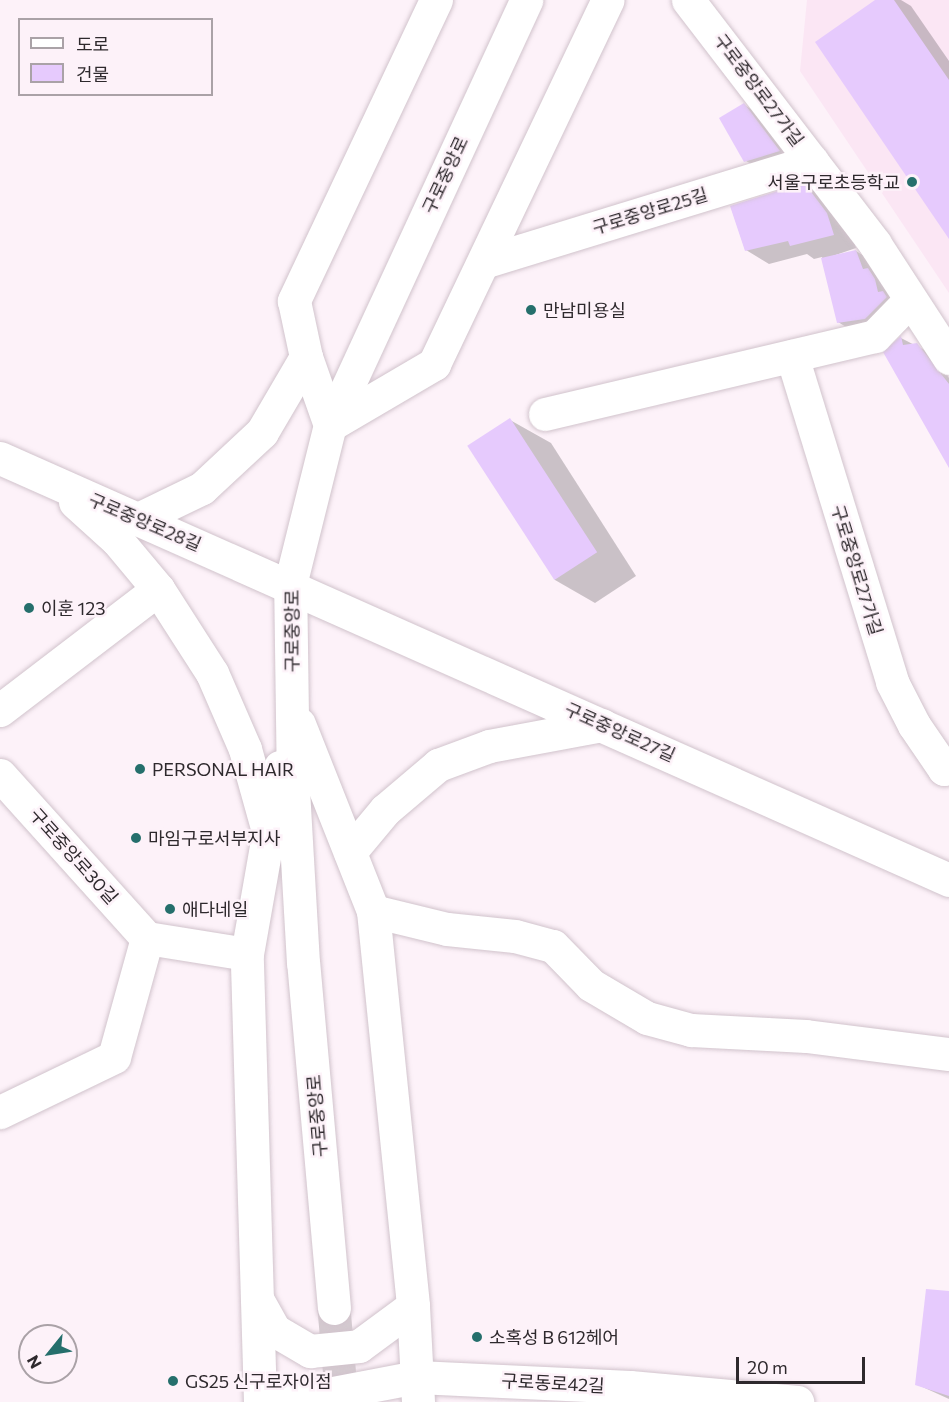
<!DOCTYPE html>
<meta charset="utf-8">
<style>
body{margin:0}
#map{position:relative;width:949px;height:1402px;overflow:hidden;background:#fdf2f9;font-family:Commissioner,"Noto Sans KR",sans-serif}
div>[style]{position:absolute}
.built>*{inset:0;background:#fbe6f4}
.shadow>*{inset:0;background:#0003}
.building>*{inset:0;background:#e6cafd;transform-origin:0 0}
.tertiary-tunnel>*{height:33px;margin-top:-16.5px;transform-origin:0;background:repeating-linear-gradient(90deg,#d4cad0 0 33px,transparent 0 49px)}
.roads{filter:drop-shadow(0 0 2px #d1c3cc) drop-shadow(0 0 2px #d1c3cc)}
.minor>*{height:33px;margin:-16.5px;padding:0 16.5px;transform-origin:16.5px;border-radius:16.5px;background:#fff}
.tertiary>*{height:33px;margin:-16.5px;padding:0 16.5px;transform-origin:16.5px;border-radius:16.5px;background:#fff}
.dots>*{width:16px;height:16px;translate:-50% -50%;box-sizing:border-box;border:3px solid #fdf2f9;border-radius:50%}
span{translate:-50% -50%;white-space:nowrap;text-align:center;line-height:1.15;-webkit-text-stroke:5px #fdf2f9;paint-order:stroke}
.street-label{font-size:18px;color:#2e292d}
.poi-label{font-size:18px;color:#2e292d}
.right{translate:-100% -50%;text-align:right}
.left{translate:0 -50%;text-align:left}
.legend{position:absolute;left:18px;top:18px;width:195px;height:78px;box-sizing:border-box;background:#fdf2f9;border:2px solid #aaa2a7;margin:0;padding:8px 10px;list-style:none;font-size:18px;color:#2e292d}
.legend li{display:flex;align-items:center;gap:12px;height:30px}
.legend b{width:30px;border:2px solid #aaa2a7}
.north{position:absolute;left:18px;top:1324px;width:60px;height:60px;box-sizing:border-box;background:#fdf2f9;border:2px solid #aaa2a7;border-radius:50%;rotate:240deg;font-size:16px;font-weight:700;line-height:24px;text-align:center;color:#2e292d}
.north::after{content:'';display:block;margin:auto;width:21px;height:27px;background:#256f6c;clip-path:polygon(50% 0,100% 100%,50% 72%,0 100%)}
.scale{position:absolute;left:736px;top:1357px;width:129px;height:27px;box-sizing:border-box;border:3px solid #2e292d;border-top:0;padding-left:8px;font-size:18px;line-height:21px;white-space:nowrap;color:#2e292d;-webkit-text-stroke:4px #fdf2f9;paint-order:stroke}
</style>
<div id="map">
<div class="built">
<i style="clip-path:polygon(807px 0,949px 0,949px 293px,800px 71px)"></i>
</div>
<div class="shadow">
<i style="clip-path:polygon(877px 0,901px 0,911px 6px,949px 61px,949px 236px)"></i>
<i style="clip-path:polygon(744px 105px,760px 114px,795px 160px,762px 170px,746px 161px)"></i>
<i style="clip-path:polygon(806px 186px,829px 200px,850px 227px,856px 248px,824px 259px,856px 251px,879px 265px,898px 293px,861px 336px,838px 322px,822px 257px,814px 259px,807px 254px,769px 264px,746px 250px)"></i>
<i style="clip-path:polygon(901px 338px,934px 355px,949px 378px,949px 464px,885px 353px)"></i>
<i style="clip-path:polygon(510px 420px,551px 443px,636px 576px,595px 603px,555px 580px)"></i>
<i style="clip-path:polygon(949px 1323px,949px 1399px,916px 1384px)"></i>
</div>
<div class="building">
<i style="clip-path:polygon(875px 0,894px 0,949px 80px,949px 239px,815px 42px)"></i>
<i style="clip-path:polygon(744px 103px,780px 151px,744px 162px,719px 118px)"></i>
<i style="clip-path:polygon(800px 184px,806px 185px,827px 213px,834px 235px,790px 246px,788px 241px,745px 251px,730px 206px)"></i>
<i style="clip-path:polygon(856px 250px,863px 269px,868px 268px,875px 279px,878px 292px,883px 291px,887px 297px,865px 319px,837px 323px,821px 258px)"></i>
<i style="clip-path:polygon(901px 336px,903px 345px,917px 343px,949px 384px,949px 468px,883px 352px)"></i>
<i style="left:510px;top:418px;width:160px;height:51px;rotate:57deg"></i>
<i style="clip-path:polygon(926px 1289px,949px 1291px,949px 1396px,915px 1385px)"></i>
</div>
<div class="tertiary-tunnel">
<i style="left:334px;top:1308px;width:94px;rotate:85.1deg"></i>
</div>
<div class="roads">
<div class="minor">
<i style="left:688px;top:0;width:307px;rotate:52.5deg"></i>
<i style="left:875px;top:244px;width:136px;rotate:57deg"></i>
<i style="left:487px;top:261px;width:340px;rotate:-17.1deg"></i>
<i style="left:792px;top:356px;width:341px;rotate:72.9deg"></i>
<i style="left:892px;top:682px;width:48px;rotate:62.9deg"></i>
<i style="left:914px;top:725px;width:53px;rotate:55.7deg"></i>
<i style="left:944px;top:769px;width:5px;rotate:-22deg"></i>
<i style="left:545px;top:414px;width:339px;rotate:-13.3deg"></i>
<i style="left:875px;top:336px;width:50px;rotate:-45.8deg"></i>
<i style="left:0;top:710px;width:199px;rotate:-37.4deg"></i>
<i style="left:0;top:775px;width:219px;rotate:48deg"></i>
<i style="left:147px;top:938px;width:123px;rotate:105.5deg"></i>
<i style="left:114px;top:1057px;width:127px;rotate:154.2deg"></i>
<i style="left:373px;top:911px;width:76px;rotate:13.7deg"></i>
<i style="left:447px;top:929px;width:68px;rotate:5.9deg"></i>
<i style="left:515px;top:936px;width:39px;rotate:15deg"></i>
<i style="left:553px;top:946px;width:54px;rotate:45.7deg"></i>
<i style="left:591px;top:985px;width:65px;rotate:30.5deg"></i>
<i style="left:647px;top:1018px;width:46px;rotate:15.3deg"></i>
<i style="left:691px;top:1030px;width:115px;rotate:3deg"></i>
<i style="left:806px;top:1036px;width:144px;rotate:7.2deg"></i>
<i style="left:147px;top:938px;width:101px;rotate:9.1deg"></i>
<i style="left:286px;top:1402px;width:133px;rotate:-10.8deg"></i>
<i style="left:417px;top:1377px;width:213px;rotate:2.7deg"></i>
<i style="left:630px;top:1387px;width:168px;rotate:5.1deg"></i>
</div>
<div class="tertiary">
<i style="left:436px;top:0;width:333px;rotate:115.3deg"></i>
<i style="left:294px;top:301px;width:57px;rotate:77.9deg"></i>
<i style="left:306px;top:357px;width:72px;rotate:70.6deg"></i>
<i style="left:330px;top:425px;width:121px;rotate:-30.4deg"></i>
<i style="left:434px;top:364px;width:403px;rotate:-64.5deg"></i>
<i style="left:0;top:458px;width:1039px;rotate:23.97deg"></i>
<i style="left:75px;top:502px;width:57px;rotate:42.1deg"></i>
<i style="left:117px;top:540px;width:64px;rotate:50.1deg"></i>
<i style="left:158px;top:589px;width:100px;rotate:57.3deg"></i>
<i style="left:212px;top:673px;width:83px;rotate:66.5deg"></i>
<i style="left:245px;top:749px;width:78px;rotate:74.4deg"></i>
<i style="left:138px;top:519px;width:71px;rotate:-25.8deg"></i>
<i style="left:202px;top:488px;width:82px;rotate:-43deg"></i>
<i style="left:262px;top:432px;width:87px;rotate:-59.6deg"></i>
<i style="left:299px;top:724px;width:201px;rotate:68.4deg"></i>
<i style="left:373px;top:911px;width:397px;rotate:84.2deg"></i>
<i style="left:413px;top:1306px;width:96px;rotate:87deg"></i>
<i style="left:350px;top:852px;width:55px;rotate:-50.2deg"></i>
<i style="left:385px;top:810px;width:70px;rotate:-40.3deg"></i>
<i style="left:438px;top:765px;width:54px;rotate:-20.4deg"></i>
<i style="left:489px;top:746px;width:115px;rotate:-10.5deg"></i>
<i style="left:257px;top:1299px;width:35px;rotate:61deg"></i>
<i style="left:274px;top:1330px;width:42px;rotate:30.3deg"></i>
<i style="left:310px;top:1351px;width:49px;rotate:-5.8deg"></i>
<i style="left:359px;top:1346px;width:67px;rotate:-36.5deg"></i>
<i style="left:334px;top:1308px;width:346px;rotate:-95.1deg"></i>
<i style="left:303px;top:963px;width:174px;rotate:-93.3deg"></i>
<i style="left:293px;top:789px;width:204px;rotate:-90.8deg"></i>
<i style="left:290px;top:585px;width:165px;rotate:-76deg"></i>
<i style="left:330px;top:425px;width:468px;rotate:-65.2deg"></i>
<i style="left:260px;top:1402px;width:448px;rotate:-91.7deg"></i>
<i style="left:247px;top:954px;width:190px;rotate:-80deg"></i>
</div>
</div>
<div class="dots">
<i style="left:912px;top:182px;background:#256f6c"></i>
<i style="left:531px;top:310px;background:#256f6c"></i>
<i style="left:29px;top:608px;background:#256f6c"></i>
<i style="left:140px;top:769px;background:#256f6c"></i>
<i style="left:136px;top:838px;background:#256f6c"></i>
<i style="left:170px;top:909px;background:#256f6c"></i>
<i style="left:477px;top:1337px;background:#256f6c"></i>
<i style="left:173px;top:1381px;background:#256f6c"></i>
</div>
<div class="street-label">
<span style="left:759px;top:90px;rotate:53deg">구로중앙로27가길</span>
<span style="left:445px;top:175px;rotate:-65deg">구로중앙로</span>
<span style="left:650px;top:211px;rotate:-17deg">구로중앙로25길</span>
<span style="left:145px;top:522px;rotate:23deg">구로중앙로28길</span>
<span style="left:857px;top:570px;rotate:73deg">구로중앙로27가길</span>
<span style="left:292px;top:631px;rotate:-90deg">구로중앙로</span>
<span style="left:620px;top:732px;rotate:24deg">구로중앙로27길</span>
<span style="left:74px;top:856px;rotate:48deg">구로중앙로30길</span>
<span style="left:317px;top:1116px;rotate:-95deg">구로중앙로</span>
<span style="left:553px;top:1383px;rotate:3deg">구로동로42길</span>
</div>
<div class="poi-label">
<span class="right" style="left:900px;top:182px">서울구로초등학교</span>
<span class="left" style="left:543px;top:310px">만남미용실</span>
<span class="left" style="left:41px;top:608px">이훈 123</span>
<span class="left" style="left:152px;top:769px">PERSONAL HAIR</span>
<span class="left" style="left:148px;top:838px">마임구로서부지사</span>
<span class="left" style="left:182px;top:909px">애다네일</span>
<span class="left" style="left:489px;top:1337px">소혹성 B 612헤어</span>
<span class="left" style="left:185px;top:1381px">GS25 신구로자이점</span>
</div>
<ul class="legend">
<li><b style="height:8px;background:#fff"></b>도로</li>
<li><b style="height:16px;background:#e6cafd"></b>건물</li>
</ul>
<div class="north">N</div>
<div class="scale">20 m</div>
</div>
